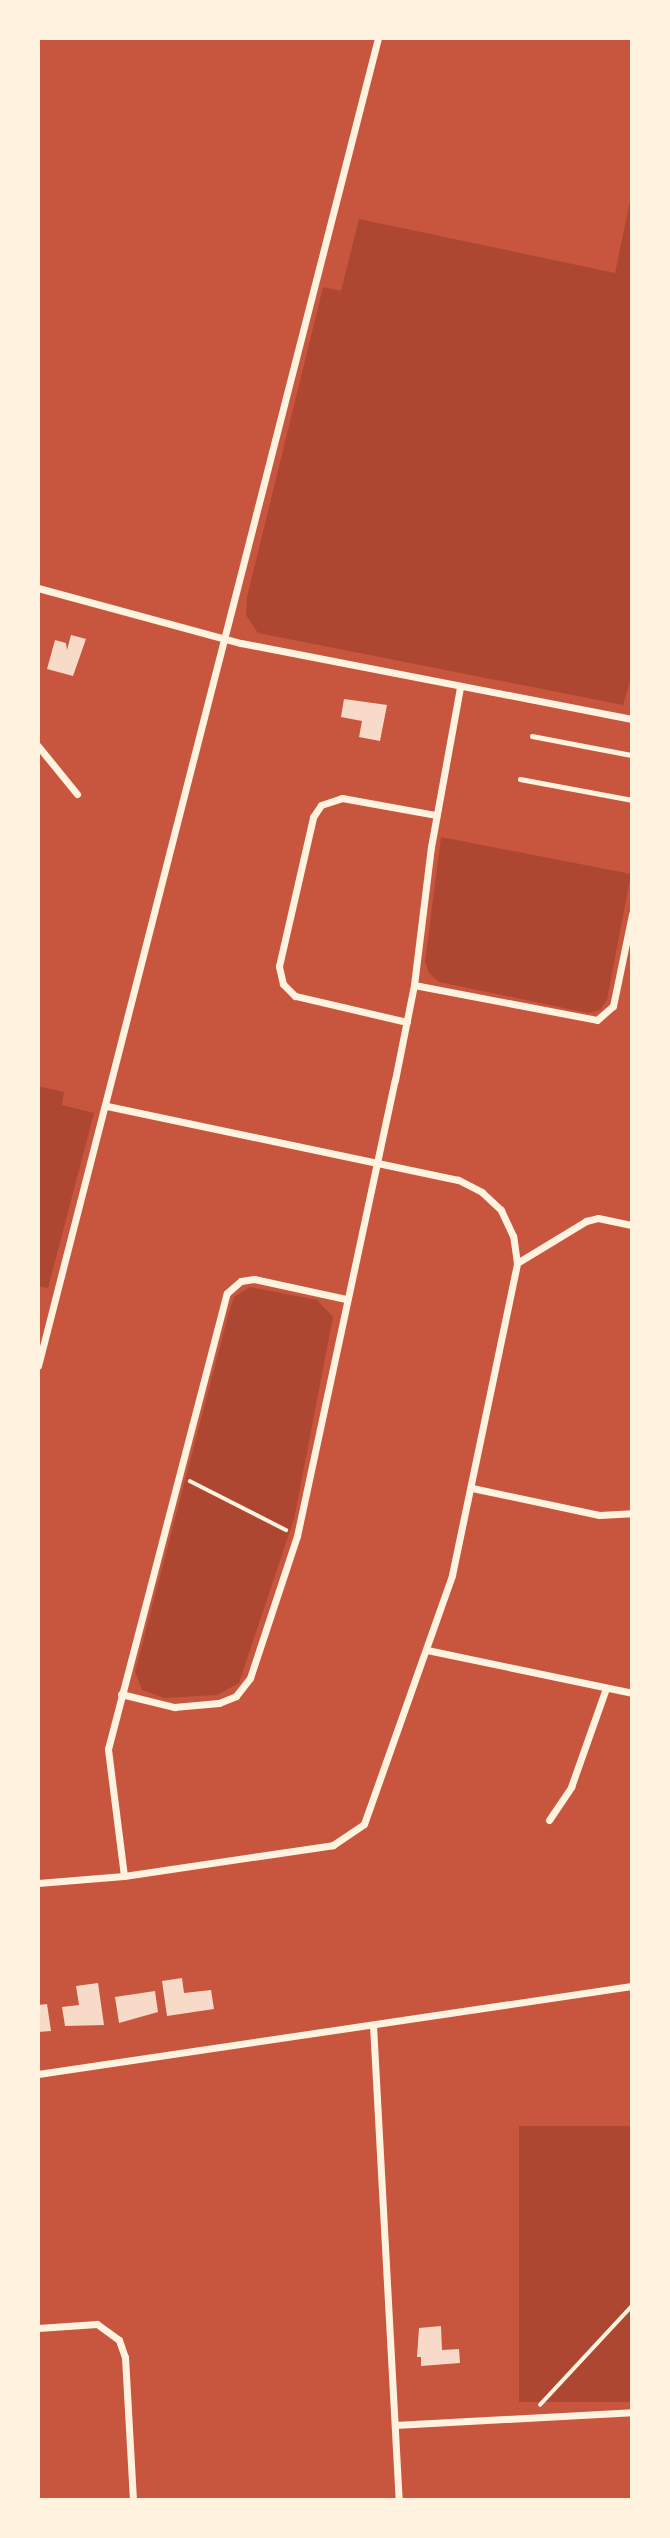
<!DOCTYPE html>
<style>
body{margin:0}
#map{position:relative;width:670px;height:2538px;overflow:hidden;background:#c8553d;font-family:Poppins,sans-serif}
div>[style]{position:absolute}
.green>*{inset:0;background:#ae4732;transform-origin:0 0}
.building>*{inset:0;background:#f7dbc8}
.path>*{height:3.5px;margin:-1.75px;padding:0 1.75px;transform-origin:1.75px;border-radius:1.75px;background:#fff3e0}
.service>*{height:4.5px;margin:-2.25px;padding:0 2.25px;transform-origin:2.25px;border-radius:2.25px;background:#fff3e0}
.minor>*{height:7px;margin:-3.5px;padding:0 3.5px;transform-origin:3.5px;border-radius:3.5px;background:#fff3e0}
span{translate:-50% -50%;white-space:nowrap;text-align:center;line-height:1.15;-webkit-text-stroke:6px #fff3e0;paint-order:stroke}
.frame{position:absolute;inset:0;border:40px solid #fff3e0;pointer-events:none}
</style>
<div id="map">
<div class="green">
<i style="clip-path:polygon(631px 196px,632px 675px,623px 705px,258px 633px,246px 615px,247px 597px,323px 287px,341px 291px,359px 219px,615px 273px)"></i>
<i style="clip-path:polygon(441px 837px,631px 874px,607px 1000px,600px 1010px,588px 1013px,439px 982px,429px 973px,425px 961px)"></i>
<i style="clip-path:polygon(38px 1086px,64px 1092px,62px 1105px,94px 1113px,48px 1288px,38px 1286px)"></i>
<i style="clip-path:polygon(250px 1287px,317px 1300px,333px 1317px,294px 1519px,239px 1683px,217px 1695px,164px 1698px,142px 1690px,135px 1672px,229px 1312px,234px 1297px)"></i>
<i style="left:631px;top:2126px;width:276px;height:112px;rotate:90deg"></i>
</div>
<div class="building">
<i style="clip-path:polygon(71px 635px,86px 639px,73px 676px,47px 669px,55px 640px,66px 643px,67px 650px)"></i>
<i style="clip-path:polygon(344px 699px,387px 705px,380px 741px,359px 737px,362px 721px,341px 717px)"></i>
<i style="clip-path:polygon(182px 1978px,184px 1993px,211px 1990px,214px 2009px,167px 2016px,162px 1981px)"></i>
<i style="clip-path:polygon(98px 1983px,104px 2025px,65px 2026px,62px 2007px,79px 2005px,76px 1986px)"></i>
<i style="clip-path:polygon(155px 1991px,158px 2012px,119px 2023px,115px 1997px)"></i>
<i style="clip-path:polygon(47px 2004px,51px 2031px,38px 2032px,38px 2005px)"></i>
<i style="clip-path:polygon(441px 2326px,442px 2350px,459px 2349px,460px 2363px,421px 2366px,421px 2357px,417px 2357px,419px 2328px)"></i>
</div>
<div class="path">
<i style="left:190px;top:1481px;width:108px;rotate:27deg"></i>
<i style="left:540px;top:2405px;width:135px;rotate:-47.1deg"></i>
</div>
<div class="service">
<i style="left:532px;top:736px;width:102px;rotate:10.8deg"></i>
<i style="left:520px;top:779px;width:114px;rotate:10.6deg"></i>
</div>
<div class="minor">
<i style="left:38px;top:588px;width:210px;rotate:15.2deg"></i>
<i style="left:241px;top:643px;width:398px;rotate:11deg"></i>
<i style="left:38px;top:746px;width:62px;rotate:50.9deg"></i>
<i style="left:414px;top:985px;width:186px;rotate:10.8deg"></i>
<i style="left:597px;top:1020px;width:21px;rotate:-41deg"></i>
<i style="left:613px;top:1006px;width:94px;rotate:-78.3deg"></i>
<i style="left:407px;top:1022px;width:115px;rotate:-166.9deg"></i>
<i style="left:295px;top:996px;width:17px;rotate:-135deg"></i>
<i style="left:283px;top:984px;width:18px;rotate:-103deg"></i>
<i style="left:279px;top:966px;width:153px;rotate:-77.1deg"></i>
<i style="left:313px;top:817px;width:14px;rotate:-56deg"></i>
<i style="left:321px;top:805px;width:22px;rotate:-18deg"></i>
<i style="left:342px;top:798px;width:96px;rotate:10.3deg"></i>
<i style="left:517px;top:1263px;width:81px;rotate:-31.3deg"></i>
<i style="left:586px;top:1221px;width:12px;rotate:-14deg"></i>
<i style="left:598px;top:1218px;width:35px;rotate:12deg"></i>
<i style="left:38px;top:1366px;width:1371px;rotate:-75.64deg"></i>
<i style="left:472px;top:1488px;width:130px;rotate:12deg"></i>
<i style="left:599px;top:1515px;width:33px;rotate:-3deg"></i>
<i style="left:427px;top:1650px;width:209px;rotate:11.8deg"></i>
<i style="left:121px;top:1694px;width:55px;rotate:13.8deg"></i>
<i style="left:174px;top:1707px;width:45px;rotate:-5.1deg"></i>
<i style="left:219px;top:1703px;width:18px;rotate:-22deg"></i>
<i style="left:236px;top:1696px;width:23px;rotate:-52deg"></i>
<i style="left:250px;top:1678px;width:150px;rotate:-71.7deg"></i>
<i style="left:297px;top:1536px;width:466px;rotate:-77.9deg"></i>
<i style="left:395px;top:1080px;width:97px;rotate:-78.7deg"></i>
<i style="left:414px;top:985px;width:139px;rotate:-83deg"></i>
<i style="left:431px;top:847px;width:163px;rotate:-79.7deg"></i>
<i style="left:549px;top:1820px;width:40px;rotate:-56deg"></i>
<i style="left:571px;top:1787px;width:105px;rotate:-70.5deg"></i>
<i style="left:124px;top:1876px;width:128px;rotate:-97.2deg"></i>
<i style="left:108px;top:1749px;width:471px;rotate:-75.4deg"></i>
<i style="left:227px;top:1293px;width:18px;rotate:-41deg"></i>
<i style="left:241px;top:1281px;width:13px;rotate:-9deg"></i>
<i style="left:254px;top:1279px;width:94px;rotate:12.3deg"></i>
<i style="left:38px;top:1883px;width:86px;rotate:-4.7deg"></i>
<i style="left:124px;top:1876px;width:211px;rotate:-8.4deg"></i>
<i style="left:333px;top:1845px;width:37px;rotate:-34deg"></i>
<i style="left:364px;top:1824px;width:264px;rotate:-70.5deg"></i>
<i style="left:452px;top:1575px;width:319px;rotate:-78.2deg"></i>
<i style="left:517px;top:1263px;width:27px;rotate:-98deg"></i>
<i style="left:513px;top:1236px;width:29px;rotate:-115deg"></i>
<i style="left:501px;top:1210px;width:26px;rotate:-137deg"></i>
<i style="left:482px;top:1192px;width:27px;rotate:-153deg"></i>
<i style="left:458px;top:1180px;width:360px;rotate:-168.1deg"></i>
<i style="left:373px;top:2025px;width:476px;rotate:86.9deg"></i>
<i style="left:38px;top:2074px;width:600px;rotate:-8.43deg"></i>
<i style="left:38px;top:2328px;width:59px;rotate:-3.9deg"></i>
<i style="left:97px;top:2324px;width:27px;rotate:36deg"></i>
<i style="left:119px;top:2340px;width:18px;rotate:71deg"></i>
<i style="left:125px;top:2357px;width:143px;rotate:86.8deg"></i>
<i style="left:395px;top:2425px;width:237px;rotate:-3.1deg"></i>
</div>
<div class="frame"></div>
</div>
